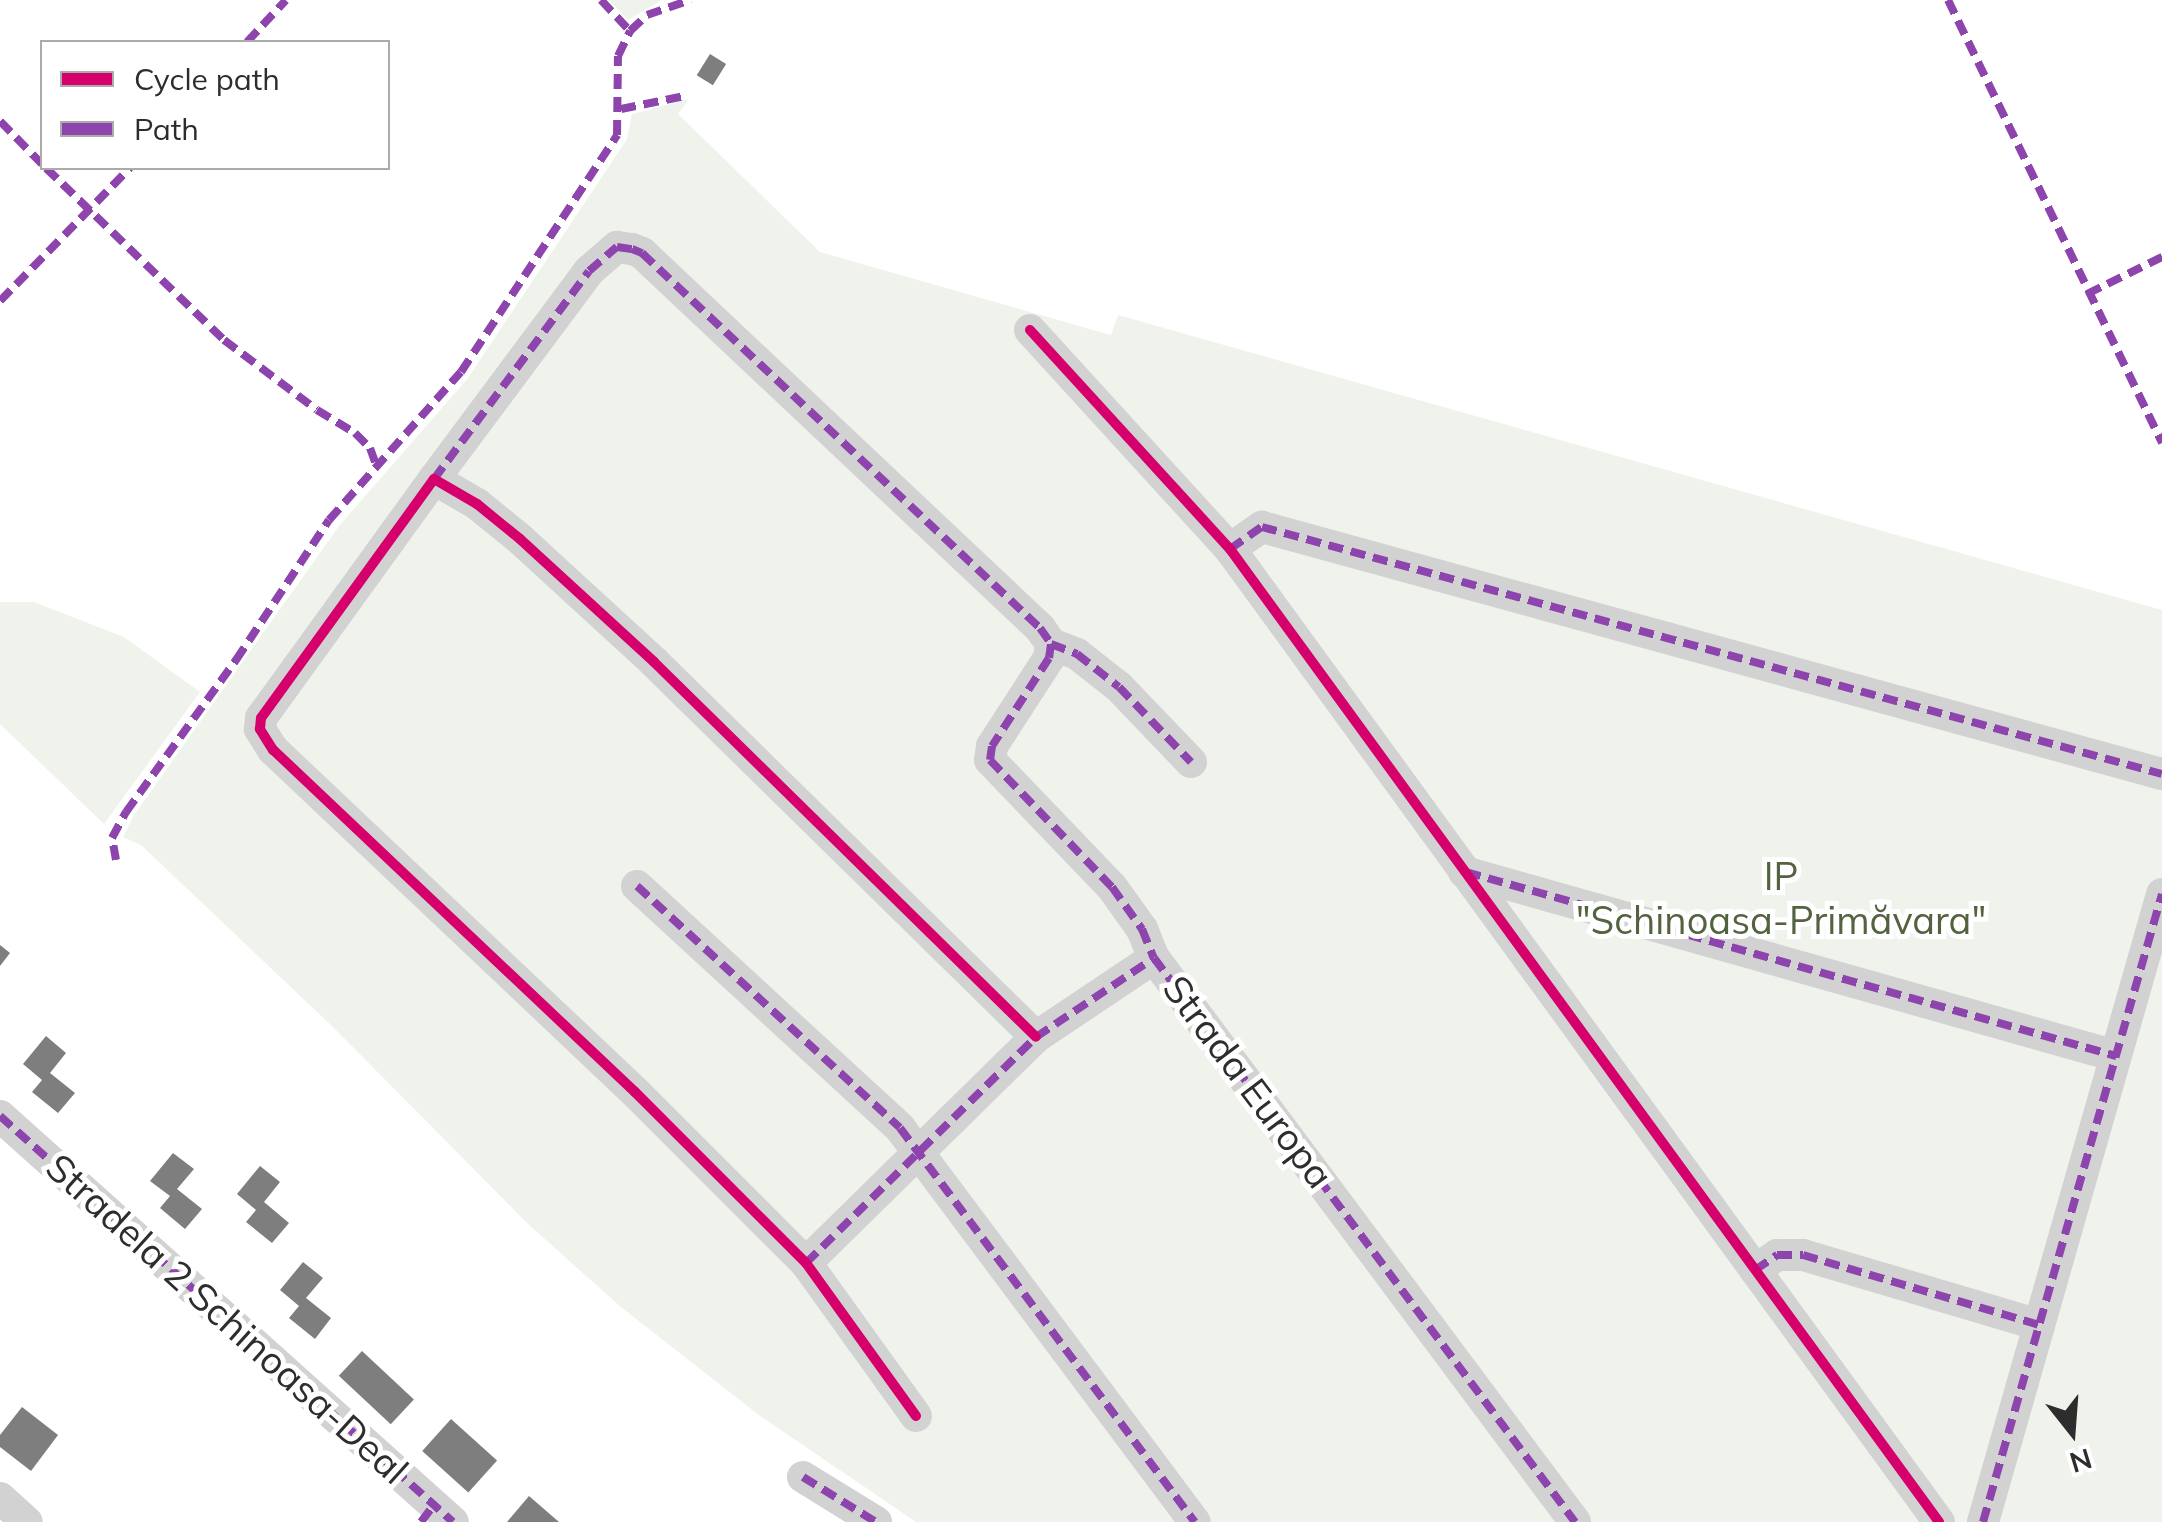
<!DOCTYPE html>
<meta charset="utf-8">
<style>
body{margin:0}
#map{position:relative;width:2162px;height:1522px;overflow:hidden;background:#fff;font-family:Mulish,sans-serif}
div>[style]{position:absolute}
.green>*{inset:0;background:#f0f3ec}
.building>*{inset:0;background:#7e7e7e;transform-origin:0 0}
.minor>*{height:32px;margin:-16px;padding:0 16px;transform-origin:16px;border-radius:16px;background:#d2d2d2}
.quiet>*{height:8px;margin-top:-4px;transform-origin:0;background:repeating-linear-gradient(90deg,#8e44ad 0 15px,transparent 0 23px)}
.cycleway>*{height:10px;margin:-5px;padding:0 5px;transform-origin:5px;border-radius:5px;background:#d6006c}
span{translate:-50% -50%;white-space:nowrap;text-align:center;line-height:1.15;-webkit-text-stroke:10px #fff;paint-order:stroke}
.park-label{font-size:38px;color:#53633f}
.street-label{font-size:38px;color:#2d2d2d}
.legend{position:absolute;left:40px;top:40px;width:350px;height:130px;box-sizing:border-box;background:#fff;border:2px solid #ababab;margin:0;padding:12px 18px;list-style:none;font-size:30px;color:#2d2d2d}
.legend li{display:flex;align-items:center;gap:20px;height:50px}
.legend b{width:50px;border:2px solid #ababab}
.north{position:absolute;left:2022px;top:1382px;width:100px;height:100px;-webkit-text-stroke:8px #fff;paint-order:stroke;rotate:163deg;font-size:28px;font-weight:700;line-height:40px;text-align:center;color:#2d2d2d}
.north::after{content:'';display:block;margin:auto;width:35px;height:45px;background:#2d2d2d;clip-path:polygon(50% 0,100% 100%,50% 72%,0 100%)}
</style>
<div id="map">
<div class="green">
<i style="clip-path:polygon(609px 0,662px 0,628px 20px)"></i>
<i style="clip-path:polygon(689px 99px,678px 114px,820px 252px,1111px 335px,1118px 315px,2162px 610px,2162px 1522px,916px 1522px,760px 1416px,621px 1307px,528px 1224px,334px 1028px,141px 845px,123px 837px,134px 815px,339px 526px,468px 378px,627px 139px,632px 114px)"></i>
<i style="clip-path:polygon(0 602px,34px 602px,124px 637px,200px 692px,104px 824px,0 724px)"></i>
</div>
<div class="building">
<i style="left:710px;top:54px;width:19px;height:25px;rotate:32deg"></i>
<i style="clip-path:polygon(0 945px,10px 953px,0 966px)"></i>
<i style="clip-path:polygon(46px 1036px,66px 1053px,50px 1073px,75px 1093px,58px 1113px,32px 1092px,42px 1080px,23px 1064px)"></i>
<i style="clip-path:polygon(173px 1153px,194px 1169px,177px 1189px,202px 1209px,185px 1229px,160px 1208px,170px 1196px,150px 1181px)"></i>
<i style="clip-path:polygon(260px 1166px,280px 1182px,264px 1202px,289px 1223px,272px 1243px,246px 1222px,256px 1210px,237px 1194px)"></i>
<i style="clip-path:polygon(303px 1262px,323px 1278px,306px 1298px,331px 1318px,315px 1339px,289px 1318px,299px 1306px,280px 1290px)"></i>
<i style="left:362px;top:1351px;width:71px;height:34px;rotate:43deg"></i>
<i style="clip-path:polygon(22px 1407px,58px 1435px,31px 1471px,0 1447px,0 1435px)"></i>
<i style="left:451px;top:1419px;width:62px;height:43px;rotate:42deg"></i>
<i style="clip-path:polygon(529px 1496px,559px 1522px,507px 1522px)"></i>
</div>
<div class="minor">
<i style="left:1030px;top:330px;width:297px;rotate:47.6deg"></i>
<i style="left:1230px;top:549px;width:1204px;rotate:53.92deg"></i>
<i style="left:434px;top:479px;width:259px;rotate:-53.3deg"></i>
<i style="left:589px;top:271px;width:37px;rotate:-41deg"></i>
<i style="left:617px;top:247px;width:15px;rotate:8deg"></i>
<i style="left:632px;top:249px;width:11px;rotate:22deg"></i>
<i style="left:642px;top:253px;width:547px;rotate:43.3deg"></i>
<i style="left:1040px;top:628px;width:19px;rotate:55deg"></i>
<i style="left:1051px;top:644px;width:28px;rotate:21deg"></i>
<i style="left:1077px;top:654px;width:53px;rotate:38.2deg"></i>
<i style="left:1119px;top:687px;width:104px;rotate:46.2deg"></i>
<i style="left:1230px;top:549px;width:39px;rotate:-35deg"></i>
<i style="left:1262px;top:527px;width:933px;rotate:15.35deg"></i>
<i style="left:1051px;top:644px;width:14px;rotate:98deg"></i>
<i style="left:1049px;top:658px;width:105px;rotate:122.9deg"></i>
<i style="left:992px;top:746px;width:14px;rotate:98deg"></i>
<i style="left:990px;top:760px;width:176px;rotate:46.2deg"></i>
<i style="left:1112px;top:887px;width:52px;rotate:54.5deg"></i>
<i style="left:1142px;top:929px;width:31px;rotate:68deg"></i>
<i style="left:1154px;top:958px;width:704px;rotate:53.26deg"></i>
<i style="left:1464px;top:872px;width:677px;rotate:15.76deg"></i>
<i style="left:637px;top:886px;width:357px;rotate:42.6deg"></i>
<i style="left:900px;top:1128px;width:492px;rotate:53.2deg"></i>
<i style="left:0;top:1116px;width:608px;rotate:41.87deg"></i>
<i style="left:806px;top:1263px;width:322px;rotate:-44.5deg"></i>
<i style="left:1036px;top:1037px;width:142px;rotate:-33.8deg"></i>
<i style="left:1755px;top:1270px;width:27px;rotate:-34deg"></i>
<i style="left:1777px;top:1255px;width:26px"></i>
<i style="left:1803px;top:1255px;width:246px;rotate:16.5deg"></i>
<i style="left:916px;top:1416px;width:188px;rotate:-125.7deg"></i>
<i style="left:806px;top:1263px;width:242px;rotate:-135deg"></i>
<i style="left:635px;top:1092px;width:498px;rotate:-136.6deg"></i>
<i style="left:273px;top:750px;width:25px;rotate:-122deg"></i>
<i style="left:260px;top:729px;width:11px;rotate:-85deg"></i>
<i style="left:261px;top:718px;width:295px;rotate:-54.1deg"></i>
<i style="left:434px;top:479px;width:50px;rotate:30.2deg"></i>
<i style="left:477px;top:504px;width:55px;rotate:39.1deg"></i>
<i style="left:520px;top:539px;width:182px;rotate:42.5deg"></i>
<i style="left:654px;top:662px;width:535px;rotate:44.47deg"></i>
<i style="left:803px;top:1477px;width:86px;rotate:31.7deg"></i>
<i style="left:0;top:1498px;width:36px;rotate:42deg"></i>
<i style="left:1983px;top:1522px;width:653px;rotate:-74.09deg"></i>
</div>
<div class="quiet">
<i style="left:601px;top:0;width:42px;rotate:46.9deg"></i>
<i style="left:1948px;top:0;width:492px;rotate:64.2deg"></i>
<i style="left:247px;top:42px;width:57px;rotate:-47.1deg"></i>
<i style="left:621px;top:109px;width:65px;rotate:-11.5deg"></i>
<i style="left:0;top:121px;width:60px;rotate:45.7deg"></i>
<i style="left:46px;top:168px;width:248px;rotate:44deg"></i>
<i style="left:224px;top:340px;width:116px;rotate:37deg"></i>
<i style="left:317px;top:410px;width:44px;rotate:31.2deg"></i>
<i style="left:355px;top:433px;width:21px;rotate:45deg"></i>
<i style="left:370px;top:448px;width:20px;rotate:70deg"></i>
<i style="left:2087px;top:294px;width:84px;rotate:-26.3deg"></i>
<i style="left:0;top:301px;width:186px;rotate:-45.7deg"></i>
<i style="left:434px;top:479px;width:259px;rotate:-53.3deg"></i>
<i style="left:589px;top:271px;width:37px;rotate:-41deg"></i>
<i style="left:617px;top:247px;width:15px;rotate:8deg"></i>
<i style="left:632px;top:249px;width:11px;rotate:22deg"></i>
<i style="left:642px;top:253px;width:547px;rotate:43.3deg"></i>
<i style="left:1040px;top:628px;width:19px;rotate:55deg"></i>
<i style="left:1051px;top:644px;width:28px;rotate:21deg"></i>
<i style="left:1077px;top:654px;width:53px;rotate:38.2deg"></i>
<i style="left:1119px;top:687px;width:104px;rotate:46.2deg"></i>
<i style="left:1230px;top:549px;width:39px;rotate:-35deg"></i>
<i style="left:1262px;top:527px;width:933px;rotate:15.35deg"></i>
<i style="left:1051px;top:644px;width:14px;rotate:98deg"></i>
<i style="left:1049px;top:658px;width:105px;rotate:122.9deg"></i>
<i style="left:992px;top:746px;width:14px;rotate:98deg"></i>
<i style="left:990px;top:760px;width:176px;rotate:46.2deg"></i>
<i style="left:1112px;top:887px;width:52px;rotate:54.5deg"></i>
<i style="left:1142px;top:929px;width:31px;rotate:68deg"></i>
<i style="left:1154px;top:958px;width:704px;rotate:53.26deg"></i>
<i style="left:116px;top:860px;width:22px;rotate:-100deg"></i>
<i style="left:112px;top:838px;width:30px;rotate:-62deg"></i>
<i style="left:126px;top:812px;width:188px;rotate:-54.1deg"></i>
<i style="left:236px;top:660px;width:168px;rotate:-56.4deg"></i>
<i style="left:329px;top:520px;width:198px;rotate:-48.3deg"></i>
<i style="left:461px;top:372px;width:284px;rotate:-56.6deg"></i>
<i style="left:617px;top:135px;width:79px;rotate:-89.3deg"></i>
<i style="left:618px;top:56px;width:28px;rotate:-64deg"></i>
<i style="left:630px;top:31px;width:23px;rotate:-43deg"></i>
<i style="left:647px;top:15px;width:46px;rotate:-19.2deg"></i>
<i style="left:1466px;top:872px;width:676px;rotate:15.81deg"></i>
<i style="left:637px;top:886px;width:357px;rotate:42.6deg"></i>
<i style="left:900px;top:1128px;width:492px;rotate:53.2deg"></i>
<i style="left:0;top:1116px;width:608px;rotate:41.87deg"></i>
<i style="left:806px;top:1263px;width:322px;rotate:-44.5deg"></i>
<i style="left:1036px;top:1037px;width:142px;rotate:-33.8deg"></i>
<i style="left:1755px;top:1270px;width:27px;rotate:-34deg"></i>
<i style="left:1777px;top:1255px;width:26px"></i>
<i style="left:1803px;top:1255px;width:246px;rotate:16.5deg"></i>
<i style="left:803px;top:1477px;width:86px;rotate:31.7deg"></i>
<i style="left:421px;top:1522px;width:21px;rotate:-53deg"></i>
<i style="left:1983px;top:1522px;width:653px;rotate:-74.09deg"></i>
</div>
<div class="cycleway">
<i style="left:1030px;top:330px;width:297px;rotate:47.6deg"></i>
<i style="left:1230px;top:549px;width:1204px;rotate:53.92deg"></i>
<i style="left:916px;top:1416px;width:188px;rotate:-125.7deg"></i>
<i style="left:806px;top:1263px;width:242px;rotate:-135deg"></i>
<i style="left:635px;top:1092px;width:498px;rotate:-136.6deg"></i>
<i style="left:273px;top:750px;width:25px;rotate:-122deg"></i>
<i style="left:260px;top:729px;width:11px;rotate:-85deg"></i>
<i style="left:261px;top:718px;width:295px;rotate:-54.1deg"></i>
<i style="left:434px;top:479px;width:50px;rotate:30.2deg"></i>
<i style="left:477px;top:504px;width:55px;rotate:39.1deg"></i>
<i style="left:520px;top:539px;width:182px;rotate:42.5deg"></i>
<i style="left:654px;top:662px;width:535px;rotate:44.47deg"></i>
</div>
<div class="park-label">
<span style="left:1781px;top:899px">IP<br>"Schinoasa-Primăvara"</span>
</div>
<div class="street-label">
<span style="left:1248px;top:1082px;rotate:53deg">Strada Europa</span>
<span style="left:227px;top:1319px;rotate:42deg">Stradela 2 Schinoasa-Deal</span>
</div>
<ul class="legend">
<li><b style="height:12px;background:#d6006c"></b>Cycle path</li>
<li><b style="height:12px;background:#8e44ad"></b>Path</li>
</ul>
<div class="north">N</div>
</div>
